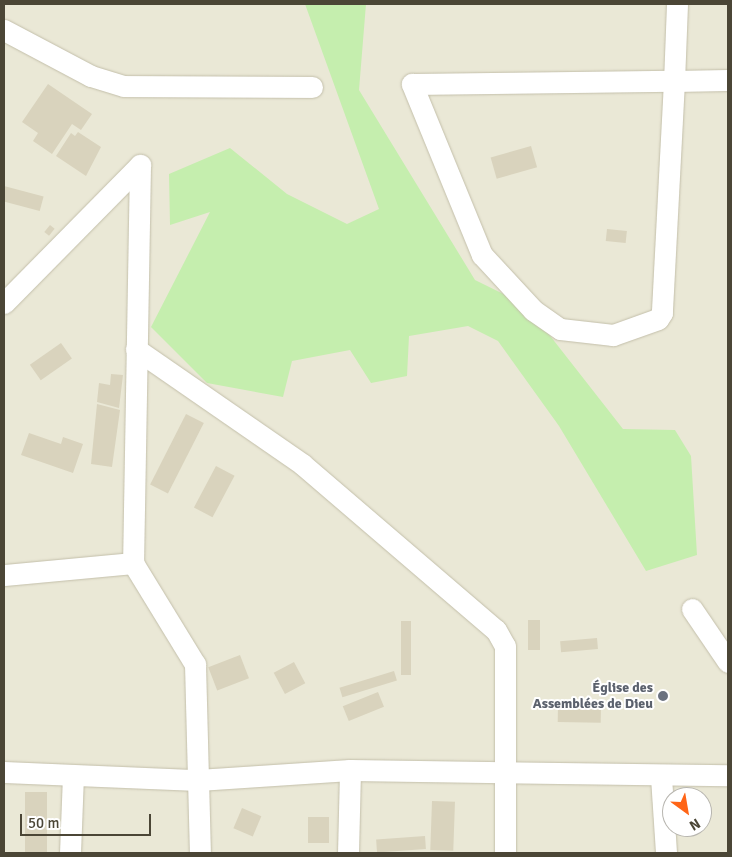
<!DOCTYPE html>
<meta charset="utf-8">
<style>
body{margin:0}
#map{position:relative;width:732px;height:857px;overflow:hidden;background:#f6f4e9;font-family:Signika,sans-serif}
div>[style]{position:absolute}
.residential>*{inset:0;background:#eae8d6}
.green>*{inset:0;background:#c5eeae}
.building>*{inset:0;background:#d9d3bd;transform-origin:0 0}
.roads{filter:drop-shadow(0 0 1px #c3bfaa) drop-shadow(0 0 1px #c3bfaa)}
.minor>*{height:21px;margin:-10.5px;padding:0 10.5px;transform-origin:10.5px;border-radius:10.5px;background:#fff}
.dots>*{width:14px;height:14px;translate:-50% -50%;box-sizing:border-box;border:2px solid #fff;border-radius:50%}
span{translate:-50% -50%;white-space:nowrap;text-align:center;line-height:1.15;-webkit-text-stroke:4px #fff;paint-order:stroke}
.worship-label{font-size:14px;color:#5b616d;font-weight:700}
.right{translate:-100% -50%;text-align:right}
.frame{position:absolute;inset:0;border:5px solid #4b4636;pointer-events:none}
.north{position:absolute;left:662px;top:787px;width:50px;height:50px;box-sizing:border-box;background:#fff;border:1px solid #b7b5af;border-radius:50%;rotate:148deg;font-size:14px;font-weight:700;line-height:20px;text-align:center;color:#4b4636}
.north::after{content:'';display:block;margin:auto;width:18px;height:22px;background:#ff6517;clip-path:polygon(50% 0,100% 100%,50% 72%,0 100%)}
.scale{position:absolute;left:20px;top:814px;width:131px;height:22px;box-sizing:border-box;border:2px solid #4b4636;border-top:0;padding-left:6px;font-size:15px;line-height:18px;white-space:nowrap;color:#4b4636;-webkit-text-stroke:4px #fff;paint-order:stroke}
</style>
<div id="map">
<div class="residential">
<i style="clip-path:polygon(evenodd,4px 4px,728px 4px,728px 853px,4px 853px,4px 4px,672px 797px,702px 797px,702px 827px,672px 827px,672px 797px)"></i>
</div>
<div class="green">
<i style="clip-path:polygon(305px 4px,366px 4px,359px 90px,475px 280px,526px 305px,623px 429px,675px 430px,691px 456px,697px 555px,646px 571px,559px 426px,498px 341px,468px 326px,409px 336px,407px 376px,371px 383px,350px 350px,292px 361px,283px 397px,207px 383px,151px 327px,210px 212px,170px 225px,169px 174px,230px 148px,287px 194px,347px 224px,379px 209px)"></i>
</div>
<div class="building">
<i style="clip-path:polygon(48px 84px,92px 114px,81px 130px,72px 124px,52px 154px,33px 141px,38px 133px,22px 122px)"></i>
<i style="clip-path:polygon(78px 132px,101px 147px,86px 176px,56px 156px,71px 133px,75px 136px)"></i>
<i style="left:531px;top:146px;width:22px;height:42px;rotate:74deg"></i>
<i style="left:4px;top:186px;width:41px;height:15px;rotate:15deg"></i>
<i style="left:50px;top:225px;width:6px;height:9px;rotate:39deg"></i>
<i style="left:607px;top:229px;width:20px;height:12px;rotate:6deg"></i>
<i style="left:61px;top:343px;width:19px;height:38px;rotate:55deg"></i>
<i style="clip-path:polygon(111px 374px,123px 375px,119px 408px,97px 402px,99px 383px,110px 385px)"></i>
<i style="clip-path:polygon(97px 404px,120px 410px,112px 467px,91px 464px)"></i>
<i style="left:186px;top:414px;width:20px;height:79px;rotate:27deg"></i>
<i style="clip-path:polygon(29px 433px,61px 444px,63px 437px,83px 444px,73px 473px,21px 455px)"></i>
<i style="left:216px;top:466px;width:21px;height:47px;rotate:28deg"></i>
<i style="left:528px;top:620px;width:12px;height:30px"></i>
<i style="left:401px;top:621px;width:10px;height:54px"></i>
<i style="left:597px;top:638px;width:11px;height:37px;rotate:85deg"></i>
<i style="left:240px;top:655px;width:25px;height:34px;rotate:69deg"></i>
<i style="left:294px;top:662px;width:24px;height:23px;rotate:62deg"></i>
<i style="left:394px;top:671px;width:10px;height:57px;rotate:73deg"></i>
<i style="left:378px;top:692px;width:16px;height:38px;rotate:68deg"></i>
<i style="left:558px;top:705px;width:43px;height:17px;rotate:1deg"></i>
<i style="left:25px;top:792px;width:22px;height:61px"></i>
<i style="left:432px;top:801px;width:23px;height:49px;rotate:2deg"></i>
<i style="left:242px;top:808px;width:21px;height:22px;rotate:23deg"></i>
<i style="left:308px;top:817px;width:21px;height:26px"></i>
<i style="left:425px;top:836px;width:13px;height:49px;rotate:86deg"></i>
</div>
<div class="roads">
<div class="minor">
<i style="left:677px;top:4px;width:77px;rotate:92.2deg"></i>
<i style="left:674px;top:81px;width:232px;rotate:93deg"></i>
<i style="left:662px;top:313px;width:7px;rotate:124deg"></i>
<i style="left:658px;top:319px;width:48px;rotate:160.4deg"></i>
<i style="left:613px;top:335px;width:53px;rotate:-173.5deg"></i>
<i style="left:560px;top:329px;width:33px;rotate:-145deg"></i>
<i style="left:533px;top:310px;width:75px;rotate:-132.8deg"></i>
<i style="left:482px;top:255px;width:185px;rotate:-112.3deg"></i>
<i style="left:412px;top:84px;width:262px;rotate:-0.7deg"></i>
<i style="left:674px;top:81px;width:54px;rotate:-1.1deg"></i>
<i style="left:4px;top:30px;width:98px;rotate:27.9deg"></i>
<i style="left:91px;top:76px;width:34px;rotate:17deg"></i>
<i style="left:124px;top:86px;width:188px;rotate:0.3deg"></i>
<i style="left:140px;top:165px;width:398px;rotate:91deg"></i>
<i style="left:133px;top:563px;width:119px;rotate:58.5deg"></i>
<i style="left:195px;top:664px;width:189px;rotate:88.5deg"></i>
<i style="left:4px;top:303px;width:194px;rotate:-45.4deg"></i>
<i style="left:136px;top:349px;width:202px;rotate:34.7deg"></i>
<i style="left:302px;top:464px;width:255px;rotate:40.6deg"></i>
<i style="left:496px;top:630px;width:18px;rotate:61deg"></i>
<i style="left:505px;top:646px;width:207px;rotate:90deg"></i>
<i style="left:4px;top:575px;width:130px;rotate:-5.3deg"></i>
<i style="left:692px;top:609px;width:64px;rotate:55.8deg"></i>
<i style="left:4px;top:772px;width:194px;rotate:2.4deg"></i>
<i style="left:198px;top:780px;width:152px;rotate:-3.8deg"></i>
<i style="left:350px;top:770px;width:378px;rotate:0.8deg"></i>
<i style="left:661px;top:777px;width:76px;rotate:86.2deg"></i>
<i style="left:70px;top:853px;width:77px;rotate:-87.8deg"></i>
<i style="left:348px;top:853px;width:83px;rotate:-88.6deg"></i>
</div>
</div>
<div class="dots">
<i style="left:663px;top:696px;background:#6b7280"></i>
</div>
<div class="worship-label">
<span class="right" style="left:653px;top:696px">Église des<br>Assemblées de Dieu</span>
</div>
<div class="frame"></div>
<div class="north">N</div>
<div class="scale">50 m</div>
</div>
